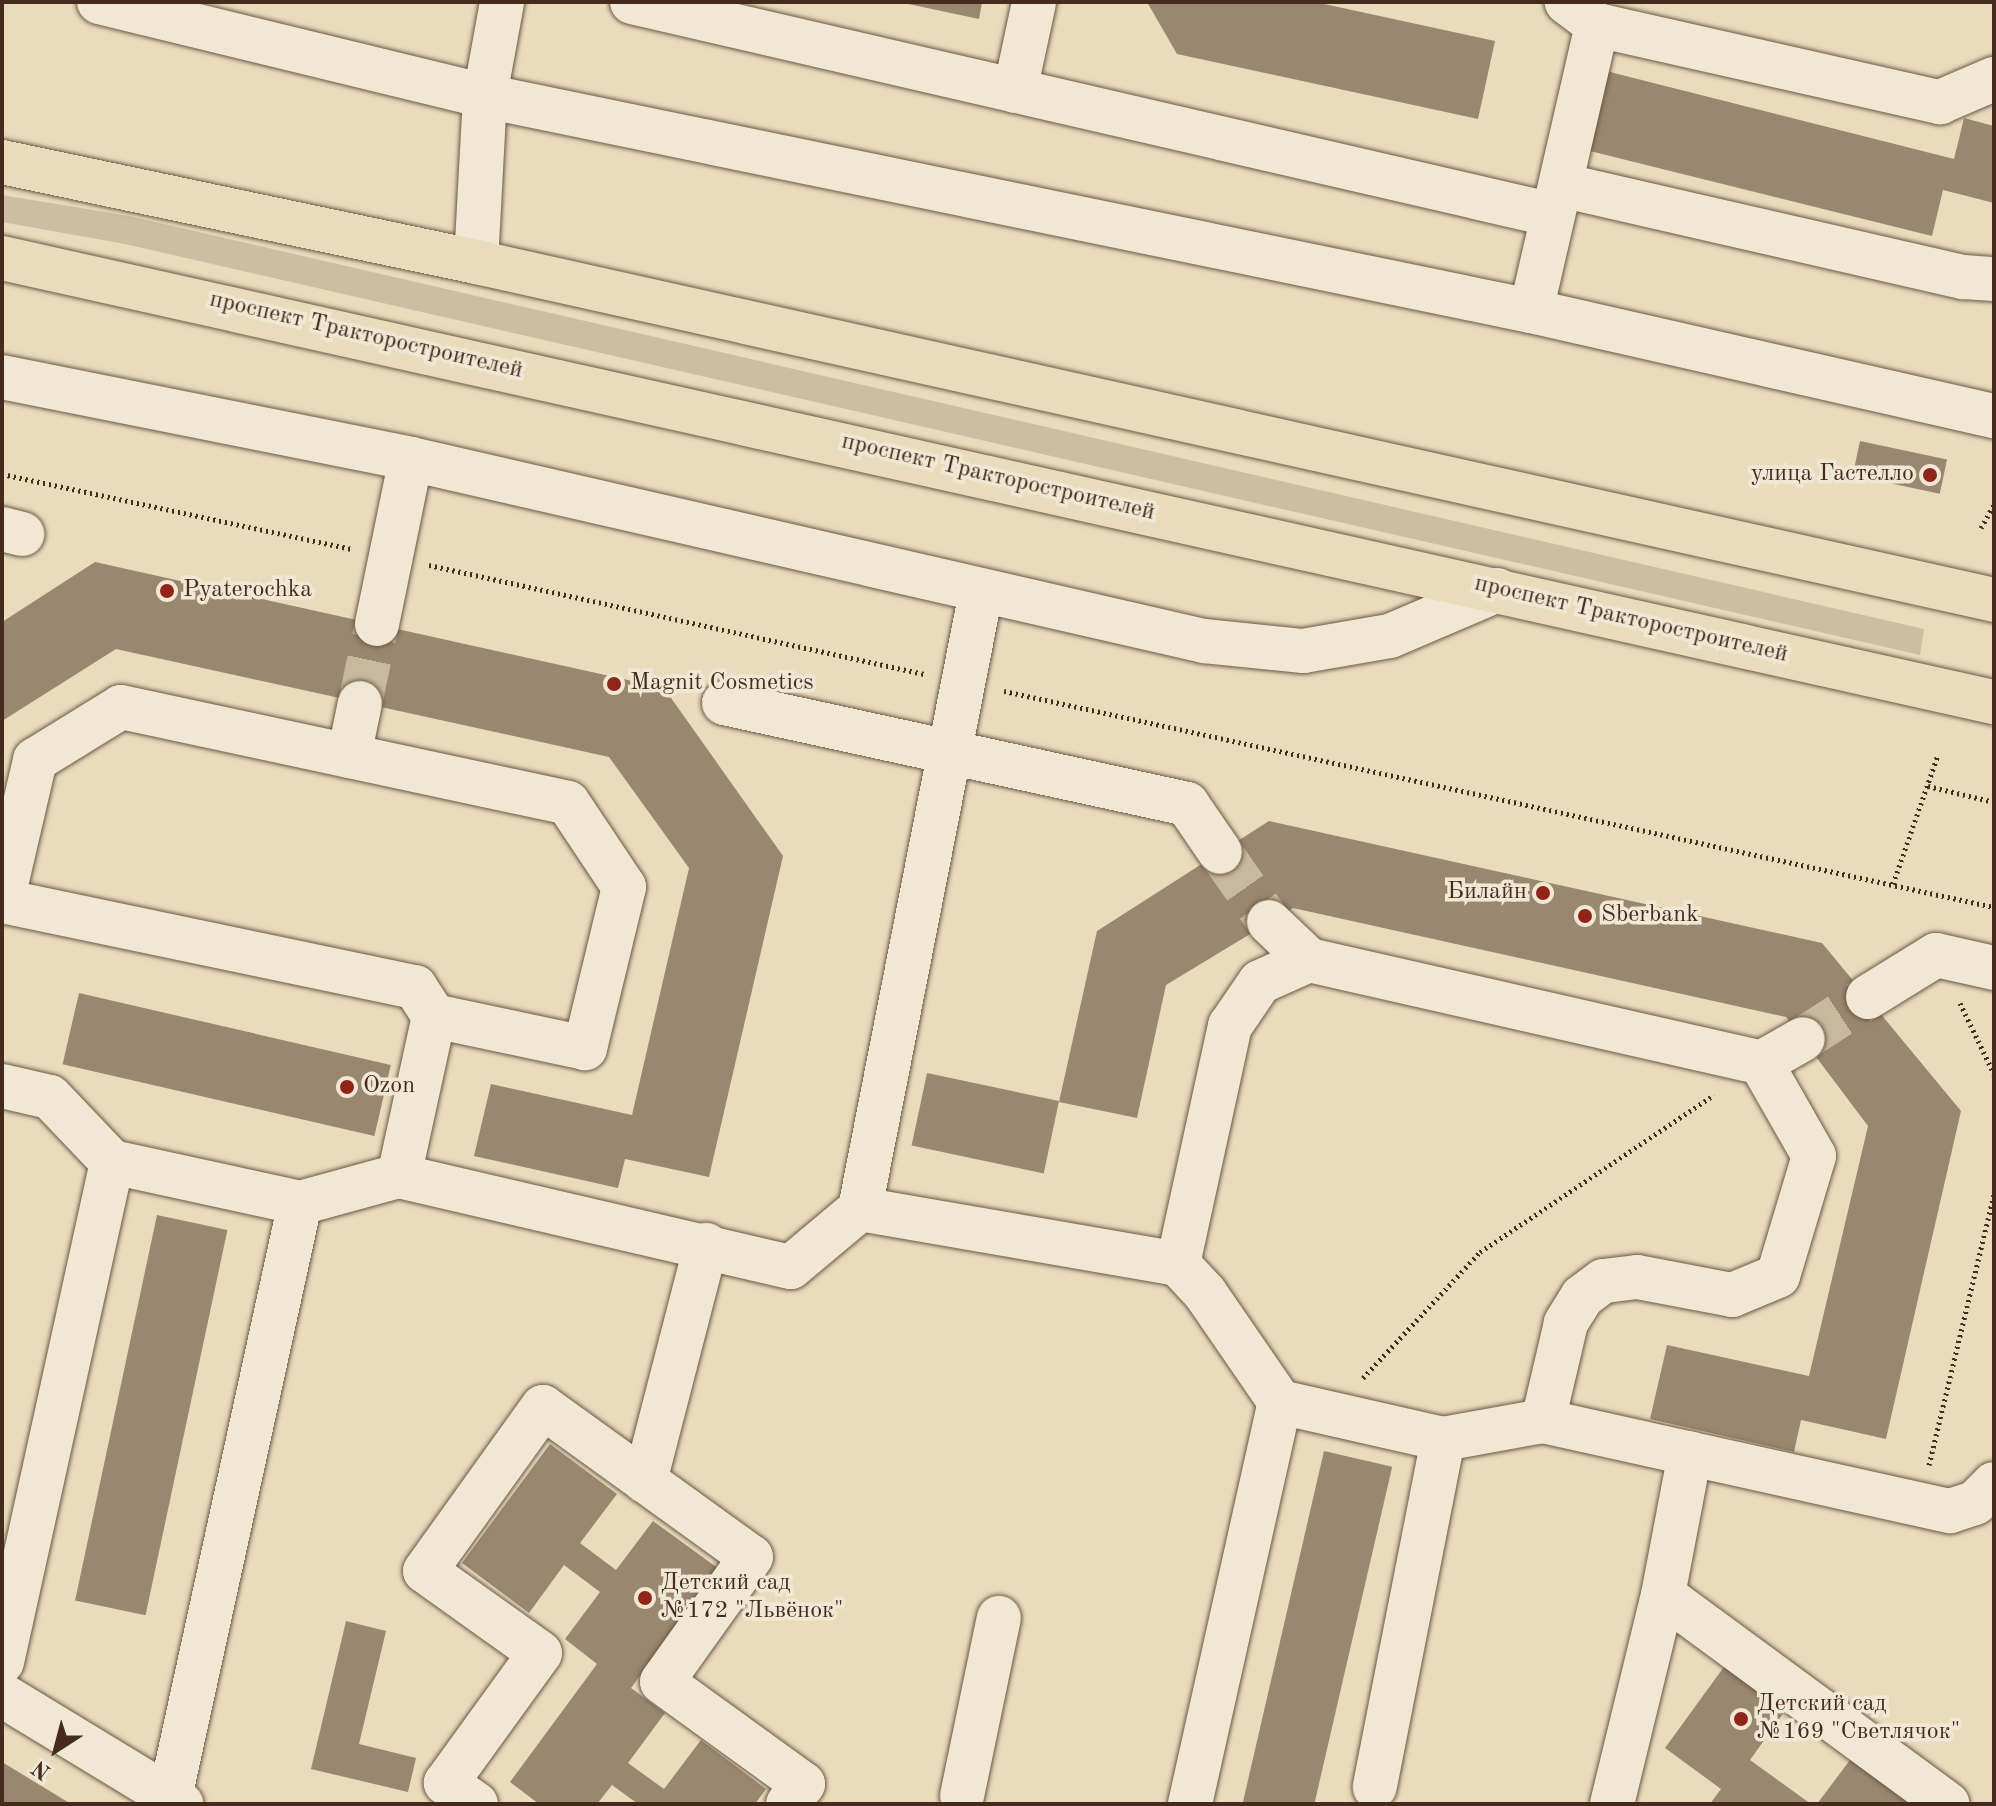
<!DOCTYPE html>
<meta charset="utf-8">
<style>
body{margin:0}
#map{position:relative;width:1996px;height:1806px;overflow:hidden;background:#e8dcbd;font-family:"Old Standard TT",serif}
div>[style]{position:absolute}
.green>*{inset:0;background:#ccbea2}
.building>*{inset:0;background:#998770;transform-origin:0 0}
.minor-tunnel>*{height:44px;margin-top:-22px;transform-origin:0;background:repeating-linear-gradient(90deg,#c7b99d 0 44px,transparent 0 66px)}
.path>*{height:5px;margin-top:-2.5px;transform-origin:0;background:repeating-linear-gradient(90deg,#442b1c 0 2px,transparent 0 6px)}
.roads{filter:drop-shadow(0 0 2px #6d5744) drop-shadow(0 0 2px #6d5744)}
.minor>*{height:44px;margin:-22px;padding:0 22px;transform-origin:22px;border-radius:22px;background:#f0e8d4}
.major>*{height:44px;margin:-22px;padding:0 22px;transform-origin:22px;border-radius:22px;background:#e8dcbd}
.dots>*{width:22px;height:22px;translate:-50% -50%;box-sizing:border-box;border:4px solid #f0e8d4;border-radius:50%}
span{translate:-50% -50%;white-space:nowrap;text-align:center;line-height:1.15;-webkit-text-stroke:7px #f0e8d4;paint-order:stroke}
.street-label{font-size:24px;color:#442b1c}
.poi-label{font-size:24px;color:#442b1c}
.right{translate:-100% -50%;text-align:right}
.left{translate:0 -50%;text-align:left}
.frame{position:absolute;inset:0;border:4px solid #442b1c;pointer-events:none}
.north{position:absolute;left:16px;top:1710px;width:80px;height:80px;-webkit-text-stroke:6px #f0e8d4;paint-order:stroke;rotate:216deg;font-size:22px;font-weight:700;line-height:32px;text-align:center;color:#442b1c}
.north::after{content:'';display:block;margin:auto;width:28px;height:36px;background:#442b1c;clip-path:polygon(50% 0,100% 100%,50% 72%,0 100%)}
</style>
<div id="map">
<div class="green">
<i style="clip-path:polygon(2px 195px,129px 216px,1924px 629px,1920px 655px,125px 244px,2px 222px)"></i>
</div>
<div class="building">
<i style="clip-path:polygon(899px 2px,982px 2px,979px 19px)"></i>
<i style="clip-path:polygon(1147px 2px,1315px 2px,1495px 41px,1478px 119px,1177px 54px)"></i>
<i style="clip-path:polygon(1606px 71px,1954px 159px,1964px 118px,1994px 126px,1994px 203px,1943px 190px,1932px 236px,1586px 150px)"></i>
<i style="left:1860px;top:441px;width:89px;height:35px;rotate:12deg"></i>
<i style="clip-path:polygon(95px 562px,664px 688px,783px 856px,709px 1177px,625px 1159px,618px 1188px,474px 1156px,491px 1084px,632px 1115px,689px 868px,609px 757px,116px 649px,2px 721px,2px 622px)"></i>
<i style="clip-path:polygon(1269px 821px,1822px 943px,1961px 1111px,1886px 1439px,1801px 1420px,1794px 1452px,1650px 1419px,1667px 1345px,1809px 1376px,1868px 1126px,1786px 1017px,1293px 908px,1166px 985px,1137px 1118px,1059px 1102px,1097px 931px)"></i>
<i style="left:79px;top:993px;width:320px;height:73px;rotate:13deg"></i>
<i style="left:927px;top:1073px;width:135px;height:74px;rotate:12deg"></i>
<i style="left:157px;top:1215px;width:72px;height:394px;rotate:12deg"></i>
<i style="clip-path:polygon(550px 1444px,617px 1494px,580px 1543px,616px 1570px,653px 1521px,719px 1569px,631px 1688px,665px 1713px,628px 1763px,664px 1789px,701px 1740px,766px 1789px,755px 1804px,638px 1804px,612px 1785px,597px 1804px,539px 1804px,510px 1782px,597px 1664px,565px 1639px,600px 1592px,564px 1565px,529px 1613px,462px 1563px)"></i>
<i style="left:1324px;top:1451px;width:70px;height:362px;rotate:13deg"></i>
<i style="clip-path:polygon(346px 1621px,386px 1631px,359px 1744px,416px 1758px,408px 1792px,311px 1769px)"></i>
<i style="clip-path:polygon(1729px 1660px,1790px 1704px,1750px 1760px,1811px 1804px,1710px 1804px,1721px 1789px,1665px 1748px)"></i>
<i style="clip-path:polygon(1856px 1752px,1917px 1796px,1911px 1804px,1817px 1804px)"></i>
<i style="clip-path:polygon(2px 1762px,71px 1804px,2px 1804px)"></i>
</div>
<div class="minor-tunnel">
<i style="left:360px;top:703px;width:81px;rotate:-77.9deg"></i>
<i style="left:1220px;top:852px;width:85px;rotate:55deg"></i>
<i style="left:1803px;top:1039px;width:77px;rotate:-32.9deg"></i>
</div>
<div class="path">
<i style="left:2px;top:474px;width:359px;rotate:12.1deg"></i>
<i style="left:1981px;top:528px;width:26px;rotate:-61deg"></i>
<i style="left:429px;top:565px;width:507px;rotate:12.42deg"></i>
<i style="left:1004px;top:691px;width:1013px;rotate:12.31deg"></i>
<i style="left:1928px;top:786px;width:68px;rotate:13.6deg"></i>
<i style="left:1893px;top:884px;width:137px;rotate:-70.8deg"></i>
<i style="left:1960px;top:1003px;width:79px;rotate:64.4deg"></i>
<i style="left:1363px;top:1378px;width:172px;rotate:-47.1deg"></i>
<i style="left:1480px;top:1252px;width:282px;rotate:-33.9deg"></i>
<i style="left:1929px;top:1465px;width:279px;rotate:-76.5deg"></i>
</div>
<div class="roads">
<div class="minor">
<i style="left:99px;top:2px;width:397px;rotate:13.7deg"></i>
<i style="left:485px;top:96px;width:1068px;rotate:11.62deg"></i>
<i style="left:1531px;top:311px;width:475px;rotate:12.8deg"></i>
<i style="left:632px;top:2px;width:945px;rotate:13.02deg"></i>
<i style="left:1597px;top:25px;width:352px;rotate:12.7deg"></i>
<i style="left:1940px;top:102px;width:59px;rotate:-23.1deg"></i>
<i style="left:1015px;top:91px;width:91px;rotate:-77.9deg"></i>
<i style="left:1561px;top:185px;width:413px;rotate:12.9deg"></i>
<i style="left:1964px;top:277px;width:30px;rotate:4deg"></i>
<i style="left:476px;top:262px;width:166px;rotate:-86.9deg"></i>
<i style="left:485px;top:96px;width:96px;rotate:-79.7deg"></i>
<i style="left:1531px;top:311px;width:294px;rotate:-77deg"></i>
<i style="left:1597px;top:25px;width:38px;rotate:-143deg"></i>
<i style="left:2px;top:377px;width:417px;rotate:11.3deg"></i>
<i style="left:411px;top:459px;width:814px;rotate:12.93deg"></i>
<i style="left:1204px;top:641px;width:100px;rotate:5.8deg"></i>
<i style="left:1303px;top:651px;width:88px;rotate:-9.8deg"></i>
<i style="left:1390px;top:636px;width:117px;rotate:-23.1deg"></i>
<i style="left:2px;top:529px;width:21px;rotate:14deg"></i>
<i style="left:981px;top:592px;width:629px;rotate:101.1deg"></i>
<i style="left:860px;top:1209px;width:323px;rotate:9.8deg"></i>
<i style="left:1178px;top:1264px;width:40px;rotate:47deg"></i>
<i style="left:1205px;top:1293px;width:132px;rotate:55.5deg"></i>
<i style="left:377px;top:624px;width:168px;rotate:-78.4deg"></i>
<i style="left:724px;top:703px;width:474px;rotate:12.3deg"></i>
<i style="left:1187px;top:804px;width:58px;rotate:55.5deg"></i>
<i style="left:349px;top:756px;width:54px;rotate:-78.3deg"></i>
<i style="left:2px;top:901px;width:422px;rotate:11.8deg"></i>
<i style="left:415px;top:987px;width:35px;rotate:57deg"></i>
<i style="left:434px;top:1016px;width:164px;rotate:102.3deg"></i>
<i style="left:2px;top:902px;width:146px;rotate:-76.9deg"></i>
<i style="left:35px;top:760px;width:101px;rotate:-31.6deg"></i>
<i style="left:121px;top:707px;width:457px;rotate:12.1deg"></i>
<i style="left:568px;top:803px;width:101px;rotate:56.3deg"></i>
<i style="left:624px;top:887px;width:166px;rotate:103.6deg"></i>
<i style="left:585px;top:1048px;width:154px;rotate:-168deg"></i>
<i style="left:1269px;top:922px;width:55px;rotate:43.5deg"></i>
<i style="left:1868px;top:997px;width:80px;rotate:-31.7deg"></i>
<i style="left:1936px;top:955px;width:59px;rotate:12.6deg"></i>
<i style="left:1761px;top:1063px;width:48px;rotate:-29.7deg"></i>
<i style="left:2px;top:1086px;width:49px;rotate:12.9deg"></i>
<i style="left:50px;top:1097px;width:90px;rotate:46.4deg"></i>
<i style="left:300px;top:1203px;width:103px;rotate:-15.3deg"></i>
<i style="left:399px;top:1176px;width:402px;rotate:13.1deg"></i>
<i style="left:791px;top:1267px;width:90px;rotate:-40deg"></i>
<i style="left:1178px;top:1264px;width:244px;rotate:-77.7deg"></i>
<i style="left:1230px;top:1026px;width:53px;rotate:-55.7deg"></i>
<i style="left:1260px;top:982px;width:54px;rotate:-24.2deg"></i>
<i style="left:1309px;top:960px;width:464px;rotate:12.8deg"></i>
<i style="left:1761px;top:1063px;width:107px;rotate:60.3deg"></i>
<i style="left:1814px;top:1156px;width:125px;rotate:106.7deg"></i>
<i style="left:1778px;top:1276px;width:50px;rotate:157.6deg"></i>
<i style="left:1732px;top:1295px;width:97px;rotate:-169.3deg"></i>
<i style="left:1637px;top:1277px;width:34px;rotate:173deg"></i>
<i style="left:1603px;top:1281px;width:26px;rotate:143deg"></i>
<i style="left:1582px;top:1297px;width:31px;rotate:122deg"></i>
<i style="left:1566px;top:1323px;width:101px;rotate:103.2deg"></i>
<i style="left:1443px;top:1439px;width:102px;rotate:-10.2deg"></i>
<i style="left:1543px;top:1421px;width:417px;rotate:12.5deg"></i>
<i style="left:1950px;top:1511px;width:26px;rotate:-18deg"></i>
<i style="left:1975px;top:1503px;width:27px;rotate:-45deg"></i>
<i style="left:645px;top:1481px;width:244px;rotate:-75.5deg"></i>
<i style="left:1663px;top:1595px;width:353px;rotate:36.3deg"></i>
<i style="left:2px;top:1662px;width:512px;rotate:-77.59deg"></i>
<i style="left:112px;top:1162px;width:192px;rotate:12.3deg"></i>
<i style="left:300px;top:1203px;width:608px;rotate:102.34deg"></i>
<i style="left:2px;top:1695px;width:210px;rotate:31.3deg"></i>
<i style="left:962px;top:1796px;width:182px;rotate:-78.3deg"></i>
<i style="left:476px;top:1804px;width:37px;rotate:-145deg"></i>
<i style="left:446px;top:1783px;width:160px;rotate:-54.1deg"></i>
<i style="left:540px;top:1653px;width:141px;rotate:-144.5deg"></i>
<i style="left:425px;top:1571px;width:202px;rotate:-54.3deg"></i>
<i style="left:543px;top:1407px;width:256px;rotate:35.8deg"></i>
<i style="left:751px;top:1557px;width:153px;rotate:125.5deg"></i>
<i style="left:662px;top:1682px;width:174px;rotate:35.9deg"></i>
<i style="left:803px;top:1784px;width:25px;rotate:127deg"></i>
<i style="left:1190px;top:1804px;width:412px;rotate:-77.4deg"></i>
<i style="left:1280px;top:1402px;width:167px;rotate:12.8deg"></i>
<i style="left:1443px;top:1439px;width:355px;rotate:101.1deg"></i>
<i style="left:1612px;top:1804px;width:215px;rotate:-76.3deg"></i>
<i style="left:1663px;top:1595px;width:144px;rotate:-79.2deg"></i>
</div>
<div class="major">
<i style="left:2px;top:162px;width:484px;rotate:11.9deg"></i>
<i style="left:476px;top:262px;width:1555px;rotate:12.55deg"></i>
<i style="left:2px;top:258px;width:2041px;rotate:12.57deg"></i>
</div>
</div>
<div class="dots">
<i style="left:1930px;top:475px;background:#8f2418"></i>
<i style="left:167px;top:591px;background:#8f2418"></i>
<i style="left:614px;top:684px;background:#8f2418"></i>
<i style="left:1543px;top:893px;background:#8f2418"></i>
<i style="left:1585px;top:916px;background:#8f2418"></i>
<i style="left:347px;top:1087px;background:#8f2418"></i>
<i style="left:645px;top:1598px;background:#8f2418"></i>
<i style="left:1741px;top:1719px;background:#8f2418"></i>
</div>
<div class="street-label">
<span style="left:366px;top:336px;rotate:13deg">проспект Тракторостроителей</span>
<span style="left:998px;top:478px;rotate:13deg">проспект Тракторостроителей</span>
<span style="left:1631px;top:620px;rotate:13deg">проспект Тракторостроителей</span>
</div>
<div class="poi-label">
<span class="right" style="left:1914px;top:475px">улица Гастелло</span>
<span class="left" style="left:183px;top:591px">Pyaterochka</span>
<span class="left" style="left:630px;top:684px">Magnit Cosmetics</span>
<span class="right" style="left:1527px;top:893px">Билайн</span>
<span class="left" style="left:1601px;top:916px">Sberbank</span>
<span class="left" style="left:363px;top:1087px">Ozon</span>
<span class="left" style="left:661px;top:1598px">Детский сад<br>№172 "Львёнок"</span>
<span class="left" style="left:1757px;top:1719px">Детский сад<br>№169 "Светлячок"</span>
</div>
<div class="frame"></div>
<div class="north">N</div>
</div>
